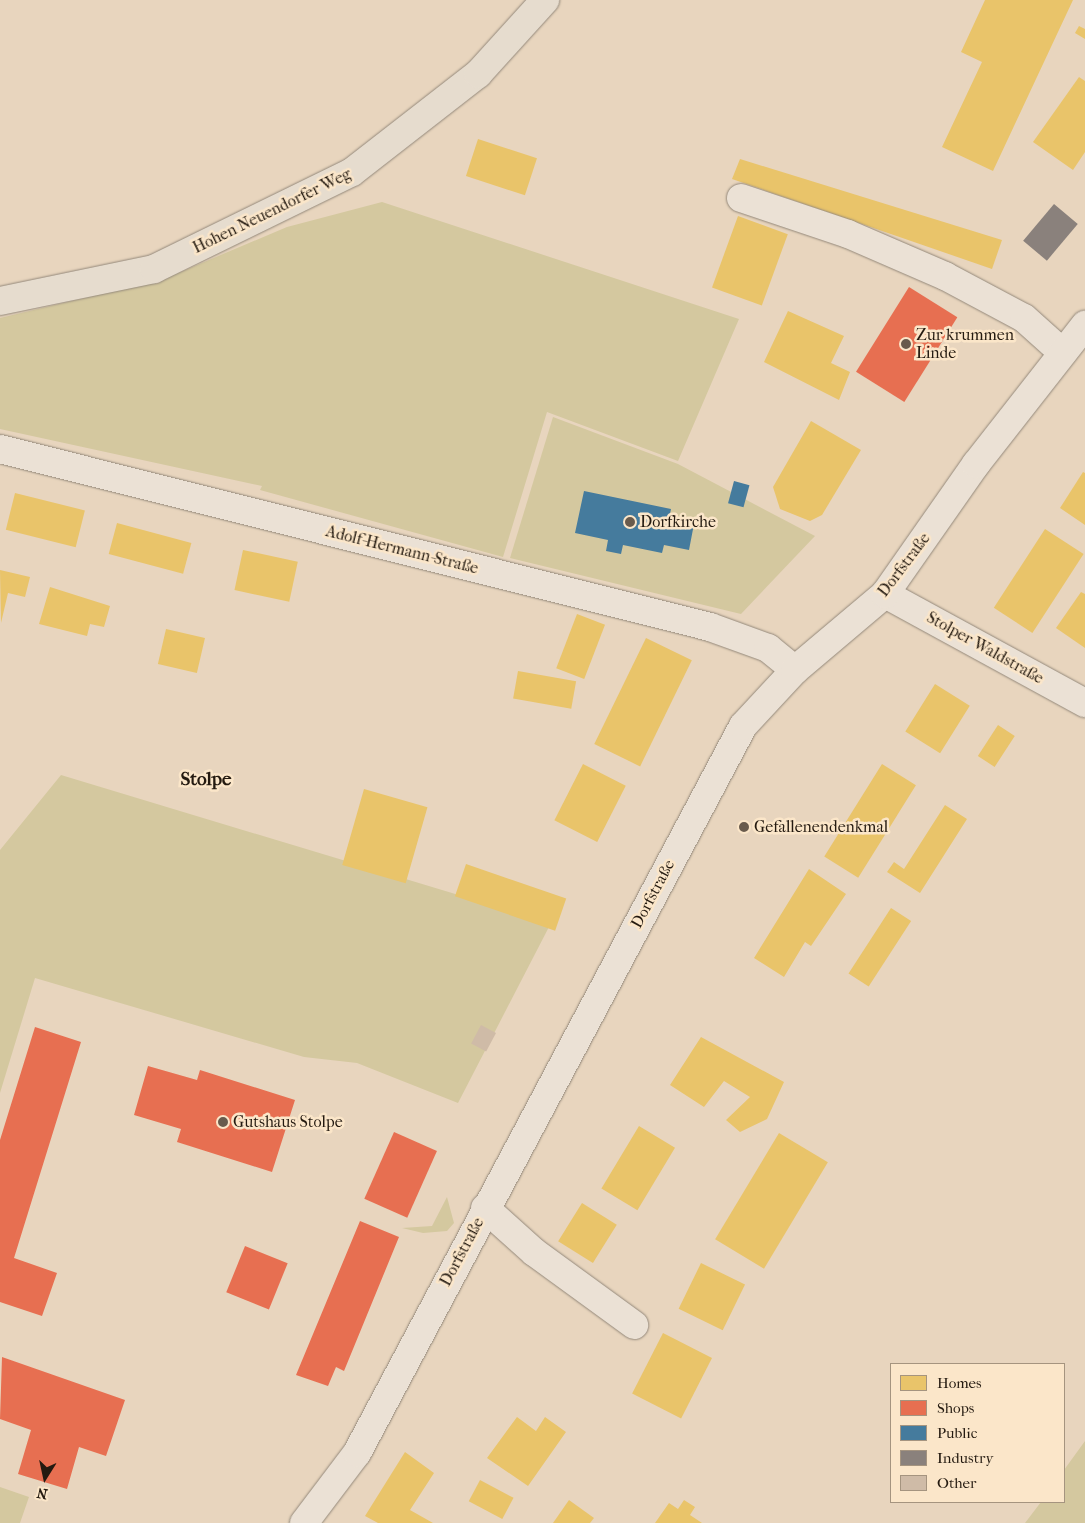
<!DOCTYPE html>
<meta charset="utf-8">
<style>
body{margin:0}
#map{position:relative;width:1085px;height:1523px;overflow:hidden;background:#e8d5be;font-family:"IM FELL French Canon",serif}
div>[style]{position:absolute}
.green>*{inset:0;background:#d4c89f}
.homes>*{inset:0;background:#e9c46a;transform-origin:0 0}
.shops>*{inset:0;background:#e76f51;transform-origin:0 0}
.public>*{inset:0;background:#457b9d;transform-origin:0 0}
.industry>*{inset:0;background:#8a817c;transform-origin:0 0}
.building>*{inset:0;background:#cfbba7;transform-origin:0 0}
.roads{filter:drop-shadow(0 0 1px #93887a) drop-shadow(0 0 1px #93887a)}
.minor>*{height:28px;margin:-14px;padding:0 14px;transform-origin:14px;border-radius:14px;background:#ebe1d5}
.major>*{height:28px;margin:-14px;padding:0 14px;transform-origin:14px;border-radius:14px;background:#e6dcce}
.dots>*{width:14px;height:14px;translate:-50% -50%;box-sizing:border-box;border:2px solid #fbe6c9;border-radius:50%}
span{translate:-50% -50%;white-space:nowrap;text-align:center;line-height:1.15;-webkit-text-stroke:5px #fbe6c9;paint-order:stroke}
.street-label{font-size:16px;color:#241a10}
.poi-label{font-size:16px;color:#241a10}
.left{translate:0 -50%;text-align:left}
.quarter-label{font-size:19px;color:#241a10;font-weight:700}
.legend{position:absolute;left:890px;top:1363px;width:175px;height:140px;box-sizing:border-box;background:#fbe6c9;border:1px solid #a5947f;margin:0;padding:6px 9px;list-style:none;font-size:15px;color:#241a10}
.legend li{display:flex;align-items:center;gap:10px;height:25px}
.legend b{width:25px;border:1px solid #a5947f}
.north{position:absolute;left:20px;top:1453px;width:50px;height:50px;-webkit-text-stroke:4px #fbe6c9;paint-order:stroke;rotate:190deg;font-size:14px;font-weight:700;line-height:20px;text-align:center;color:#241a10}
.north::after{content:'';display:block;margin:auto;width:18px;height:22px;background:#241a10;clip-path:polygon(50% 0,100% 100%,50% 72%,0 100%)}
</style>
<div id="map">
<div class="green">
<i style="clip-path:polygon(382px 202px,739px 319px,678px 461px,547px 412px,503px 557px,260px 490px,262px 486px,0 429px,0 318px,164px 279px,287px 227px)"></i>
<i style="clip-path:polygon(553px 417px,678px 464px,815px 536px,741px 614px,510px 558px)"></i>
<i style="clip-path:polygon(61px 775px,551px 923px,458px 1103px,357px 1063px,304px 1057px,35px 978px,0 1093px,0 850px)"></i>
<i style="clip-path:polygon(447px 1197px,454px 1223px,447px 1231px,423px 1233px,402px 1228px,432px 1226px)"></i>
<i style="clip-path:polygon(1085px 1441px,1085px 1523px,1025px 1523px,1041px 1502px,1064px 1502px,1064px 1470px)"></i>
<i style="clip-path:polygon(0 1487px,29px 1497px,20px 1523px,0 1523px)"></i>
</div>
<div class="homes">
<i style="clip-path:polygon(985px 0,1073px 0,993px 171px,942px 147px,982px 62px,961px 52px)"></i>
<i style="clip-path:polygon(1079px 26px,1085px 29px,1085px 39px,1075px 33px)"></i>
<i style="clip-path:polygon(1079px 77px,1085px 81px,1085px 152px,1073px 170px,1033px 142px)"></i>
<i style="left:478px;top:139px;width:62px;height:39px;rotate:18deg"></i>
<i style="clip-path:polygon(740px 159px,1002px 240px,992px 269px,732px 179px)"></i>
<i style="left:738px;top:216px;width:53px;height:76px;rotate:20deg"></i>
<i style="clip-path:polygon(788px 311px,844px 336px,831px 363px,850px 372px,839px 400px,764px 362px)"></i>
<i style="clip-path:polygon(811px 421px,861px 450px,822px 515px,810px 521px,780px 509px,773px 487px)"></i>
<i style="clip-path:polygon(1083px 472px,1085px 473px,1085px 525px,1060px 508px)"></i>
<i style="left:15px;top:493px;width:72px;height:38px;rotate:14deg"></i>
<i style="left:117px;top:523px;width:77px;height:32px;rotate:15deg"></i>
<i style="left:1045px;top:529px;width:46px;height:94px;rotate:33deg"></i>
<i style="left:243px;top:550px;width:56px;height:41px;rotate:12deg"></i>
<i style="clip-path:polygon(0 570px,30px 577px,25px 597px,8px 593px,1px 623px)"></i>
<i style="clip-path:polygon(50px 587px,110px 606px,104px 627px,90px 624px,87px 636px,39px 624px)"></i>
<i style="clip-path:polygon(1081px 592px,1085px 594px,1085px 648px,1056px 628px)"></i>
<i style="left:577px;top:614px;width:30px;height:58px;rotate:21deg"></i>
<i style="left:166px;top:629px;width:40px;height:36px;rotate:13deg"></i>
<i style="left:646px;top:638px;width:51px;height:118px;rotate:26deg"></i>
<i style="left:518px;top:671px;width:59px;height:28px;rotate:10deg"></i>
<i style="left:935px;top:684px;width:41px;height:56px;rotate:32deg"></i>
<i style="left:998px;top:725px;width:20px;height:37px;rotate:33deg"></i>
<i style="left:583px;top:764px;width:48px;height:63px;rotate:27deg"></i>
<i style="left:882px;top:764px;width:40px;height:109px;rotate:32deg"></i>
<i style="left:364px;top:789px;width:66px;height:79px;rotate:16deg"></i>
<i style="clip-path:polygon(945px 805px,967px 819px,920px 893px,887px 872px,894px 862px,904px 869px)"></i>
<i style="left:466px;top:864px;width:106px;height:34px;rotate:19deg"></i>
<i style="clip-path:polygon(809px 869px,846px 894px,811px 946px,805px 942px,784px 977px,754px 958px)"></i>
<i style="left:891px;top:908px;width:24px;height:78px;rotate:33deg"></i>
<i style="clip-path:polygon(701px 1037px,784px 1082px,767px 1119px,740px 1132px,726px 1120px,750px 1097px,724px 1081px,704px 1107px,670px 1085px)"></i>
<i style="left:639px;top:1126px;width:42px;height:73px;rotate:31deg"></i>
<i style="left:779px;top:1133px;width:57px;height:124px;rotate:31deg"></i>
<i style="left:582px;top:1203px;width:41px;height:45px;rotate:32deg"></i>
<i style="left:701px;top:1263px;width:49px;height:51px;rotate:26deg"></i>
<i style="left:663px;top:1333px;width:55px;height:68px;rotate:27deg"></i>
<i style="clip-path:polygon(517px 1417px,536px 1431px,545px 1417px,566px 1432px,528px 1486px,487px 1458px)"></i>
<i style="clip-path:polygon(405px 1452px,434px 1473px,410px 1510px,433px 1523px,378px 1523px,365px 1516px)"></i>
<i style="left:480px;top:1480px;width:38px;height:24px;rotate:28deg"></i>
<i style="clip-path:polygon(569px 1500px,594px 1518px,590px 1523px,553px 1523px)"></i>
<i style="clip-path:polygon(684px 1500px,695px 1507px,690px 1515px,702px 1523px,655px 1523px,669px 1503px,678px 1509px)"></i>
</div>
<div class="shops">
<i style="left:909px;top:287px;width:57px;height:100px;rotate:32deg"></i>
<i style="clip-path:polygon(35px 1027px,81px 1042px,14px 1258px,57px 1273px,42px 1316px,0 1302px,0 1140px)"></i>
<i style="clip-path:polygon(148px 1066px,197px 1080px,200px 1070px,295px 1100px,272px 1172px,177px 1142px,181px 1129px,134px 1115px)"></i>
<i style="left:394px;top:1132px;width:47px;height:73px;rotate:24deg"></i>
<i style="clip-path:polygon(360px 1221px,399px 1237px,344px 1371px,336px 1367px,328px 1386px,296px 1375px)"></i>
<i style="left:245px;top:1246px;width:46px;height:50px;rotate:22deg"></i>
<i style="clip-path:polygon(2px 1357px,125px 1400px,106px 1456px,79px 1447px,67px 1489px,18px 1474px,31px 1430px,0 1419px)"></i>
</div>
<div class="public">
<i style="left:734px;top:481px;width:16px;height:23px;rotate:15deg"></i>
<i style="clip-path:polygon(584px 491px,671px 509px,669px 519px,694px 524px,689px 550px,664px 545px,662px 553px,623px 545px,621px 554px,606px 551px,608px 540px,575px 533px)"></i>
</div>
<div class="industry">
<i style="left:1054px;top:204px;width:31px;height:48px;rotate:40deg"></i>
</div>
<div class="building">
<i style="left:481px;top:1025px;width:17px;height:21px;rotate:28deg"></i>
</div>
<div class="roads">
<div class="minor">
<i style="left:741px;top:198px;width:113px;rotate:18.6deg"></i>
<i style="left:848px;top:234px;width:106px;rotate:23.4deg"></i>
<i style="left:945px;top:276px;width:89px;rotate:28deg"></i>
<i style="left:1024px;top:318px;width:52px;rotate:41.9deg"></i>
<i style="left:0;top:449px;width:732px;rotate:14.07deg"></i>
<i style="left:710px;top:627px;width:62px;rotate:19.9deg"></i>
<i style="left:768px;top:648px;width:35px;rotate:39deg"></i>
<i style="left:885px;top:594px;width:228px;rotate:28.6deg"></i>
<i style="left:485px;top:1208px;width:66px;rotate:41.9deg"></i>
<i style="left:534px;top:1252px;width:124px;rotate:36.1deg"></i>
<i style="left:304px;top:1523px;width:88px;rotate:-52.9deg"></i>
<i style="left:357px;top:1453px;width:823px;rotate:-62.03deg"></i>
<i style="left:743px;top:726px;width:76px;rotate:-47.1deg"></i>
<i style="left:795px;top:670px;width:118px;rotate:-40.2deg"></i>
<i style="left:885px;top:594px;width:159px;rotate:-55deg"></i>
<i style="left:976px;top:464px;width:177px;rotate:-51.9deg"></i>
</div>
<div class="major">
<i style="left:0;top:301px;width:157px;rotate:-11.7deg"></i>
<i style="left:154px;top:269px;width:220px;rotate:-26.1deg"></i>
<i style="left:352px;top:172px;width:160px;rotate:-37.9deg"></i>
<i style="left:478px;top:74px;width:100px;rotate:-47.8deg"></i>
</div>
</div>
<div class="dots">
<i style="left:906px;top:344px;background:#695b4d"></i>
<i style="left:630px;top:522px;background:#695b4d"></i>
<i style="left:744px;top:827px;background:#695b4d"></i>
<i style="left:223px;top:1122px;background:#695b4d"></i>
</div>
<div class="street-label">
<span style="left:272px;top:211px;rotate:-26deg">Hohen Neuendorfer Weg</span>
<span style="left:402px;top:550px;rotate:14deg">Adolf-Hermann-Straße</span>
<span style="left:904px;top:565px;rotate:-53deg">Dorfstraße</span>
<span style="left:985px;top:648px;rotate:29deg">Stolper Waldstraße</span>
<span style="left:653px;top:894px;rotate:-62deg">Dorfstraße</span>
<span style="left:462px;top:1252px;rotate:-62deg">Dorfstraße</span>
</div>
<div class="poi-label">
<span class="left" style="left:916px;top:344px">Zur krummen<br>Linde</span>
<span class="left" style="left:640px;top:522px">Dorfkirche</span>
<span class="left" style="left:754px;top:827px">Gefallenendenkmal</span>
<span class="left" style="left:233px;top:1122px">Gutshaus Stolpe</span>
</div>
<div class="quarter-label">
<span style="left:206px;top:780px">Stolpe</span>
</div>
<ul class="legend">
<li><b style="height:14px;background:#e9c46a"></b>Homes</li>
<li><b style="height:14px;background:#e76f51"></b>Shops</li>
<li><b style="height:14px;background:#457b9d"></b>Public</li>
<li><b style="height:14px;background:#8a817c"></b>Industry</li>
<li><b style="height:14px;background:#cfbba7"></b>Other</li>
</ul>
<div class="north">N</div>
</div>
